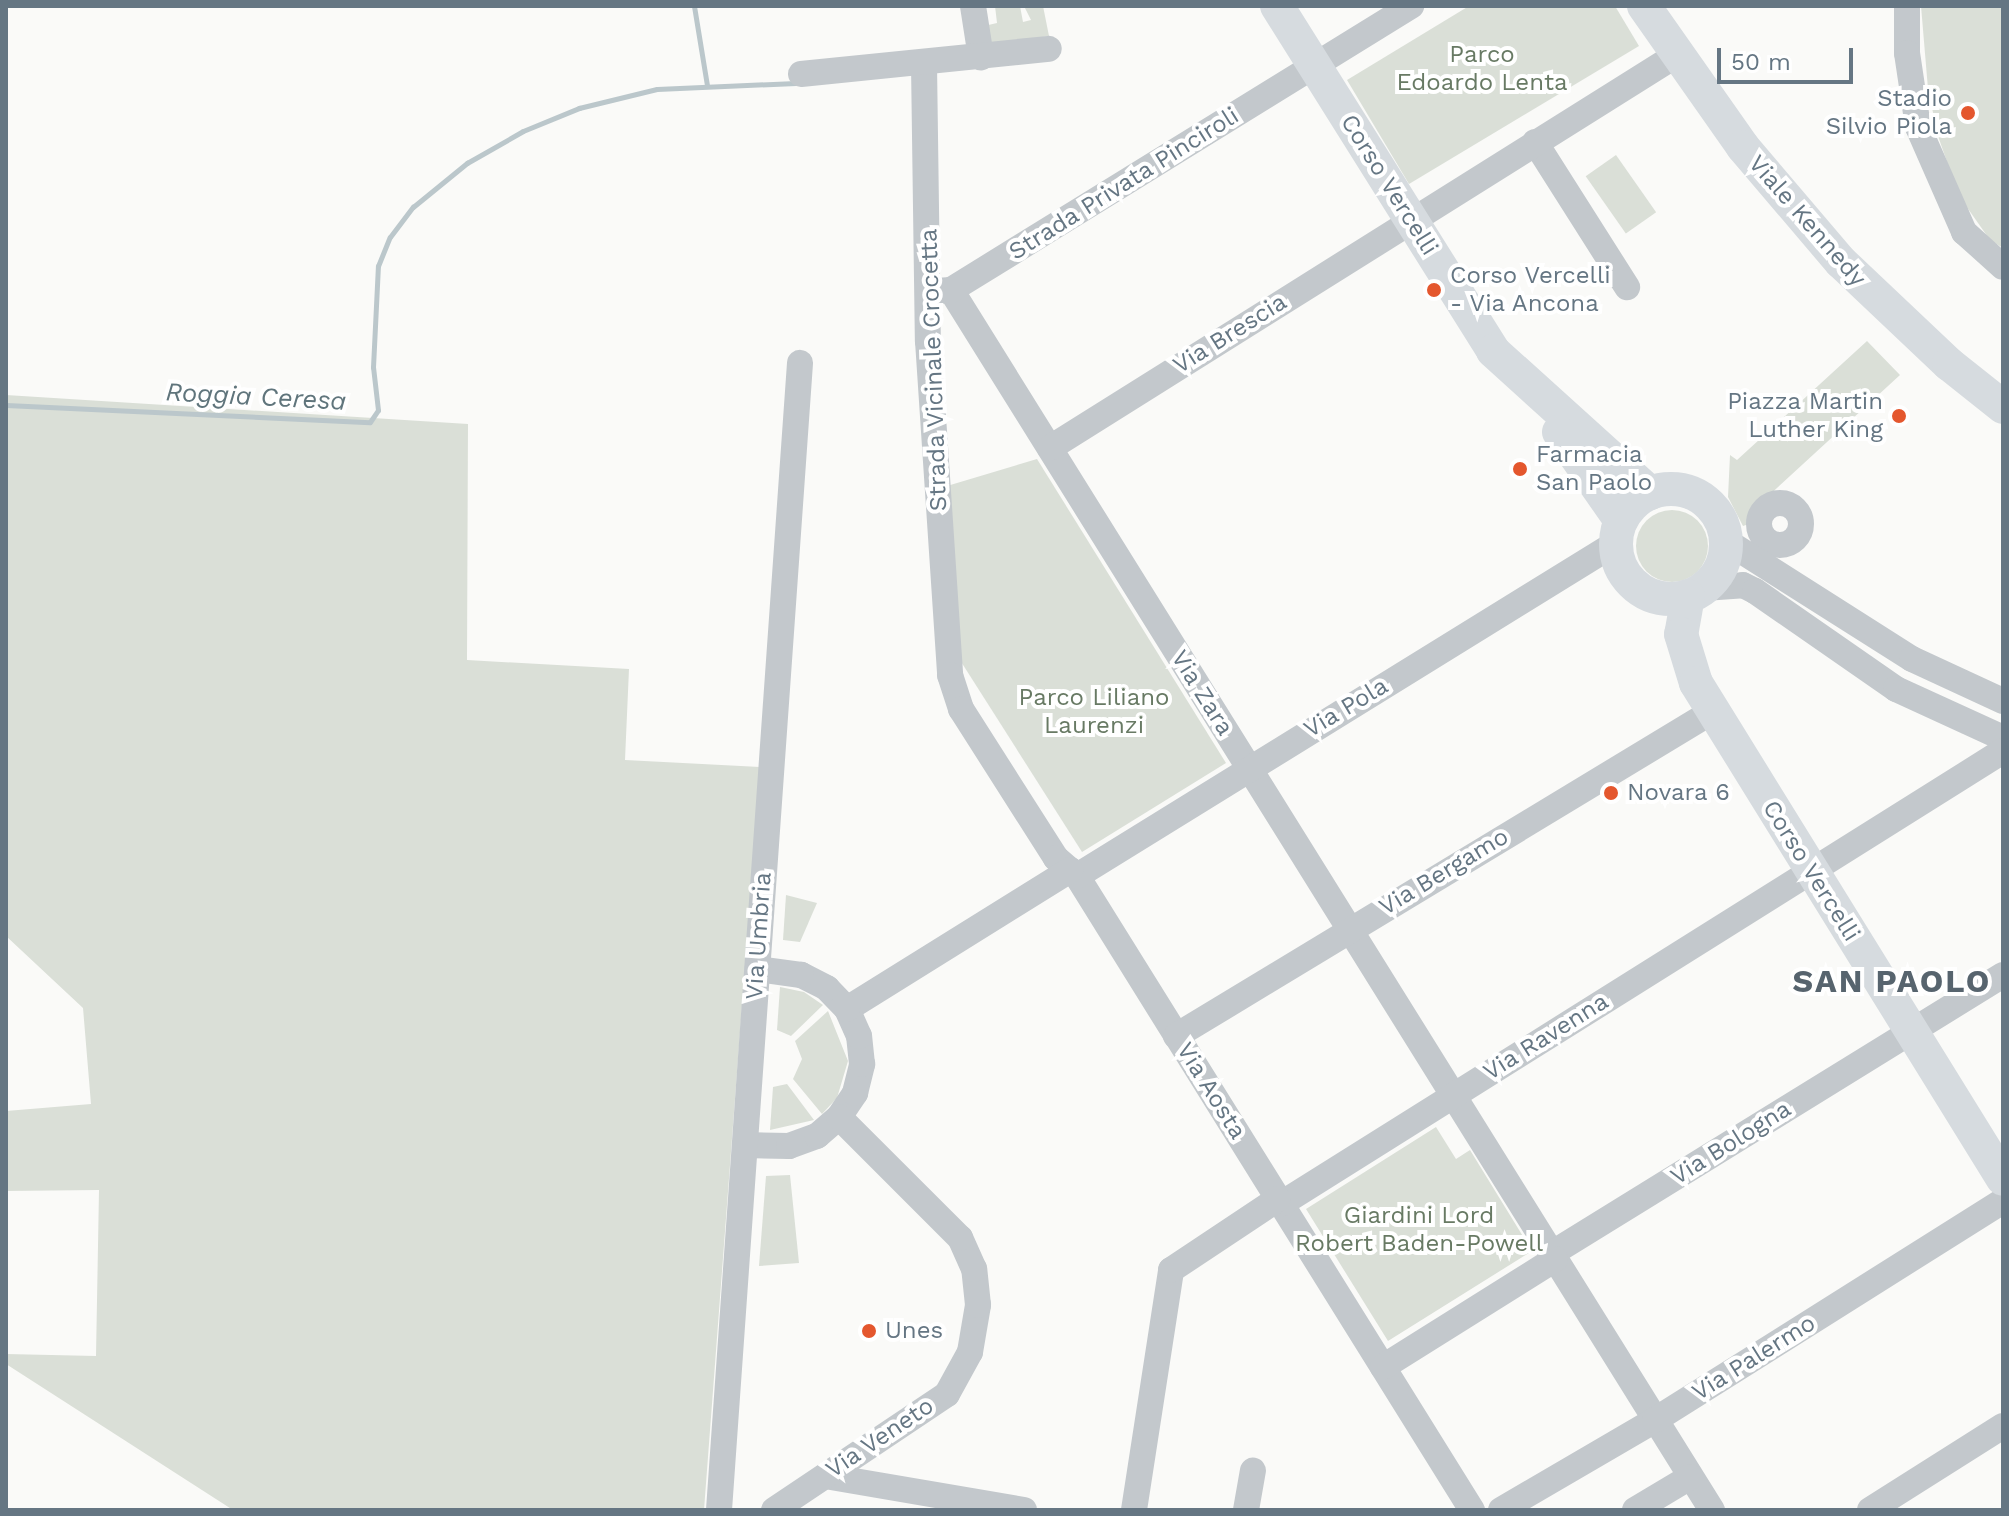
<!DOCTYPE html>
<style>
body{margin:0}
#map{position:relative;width:2009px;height:1516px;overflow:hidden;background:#fafaf8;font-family:"Work Sans",sans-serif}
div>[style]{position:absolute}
.green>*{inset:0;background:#dadfd7;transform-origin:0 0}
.round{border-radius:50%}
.stream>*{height:5px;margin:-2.5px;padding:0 2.5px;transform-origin:2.5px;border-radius:2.5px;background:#bbc7cb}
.minor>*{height:26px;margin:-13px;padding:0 13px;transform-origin:13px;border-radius:13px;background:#c3c8cc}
.minor>.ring{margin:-13px;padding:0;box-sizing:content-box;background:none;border:26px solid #c3c8cc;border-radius:50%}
.major>*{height:34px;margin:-17px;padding:0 17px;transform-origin:17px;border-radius:17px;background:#d6dbdf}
.major>.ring{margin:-17px;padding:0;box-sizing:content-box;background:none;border:34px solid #d6dbdf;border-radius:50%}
.dots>*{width:22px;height:22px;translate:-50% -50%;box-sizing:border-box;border:4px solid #fff;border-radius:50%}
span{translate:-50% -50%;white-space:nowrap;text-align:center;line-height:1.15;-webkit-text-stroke:8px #fff;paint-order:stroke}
.park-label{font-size:24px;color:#687a64}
.poi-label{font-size:24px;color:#657683}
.right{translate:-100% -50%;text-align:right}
.left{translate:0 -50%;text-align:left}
.street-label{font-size:24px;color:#657683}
.water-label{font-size:26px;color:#60757c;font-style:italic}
.district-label{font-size:32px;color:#57646e;font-weight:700;letter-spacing:2px}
.frame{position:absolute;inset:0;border:8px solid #657683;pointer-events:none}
.scale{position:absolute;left:1717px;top:48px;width:136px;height:36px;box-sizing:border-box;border:4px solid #657683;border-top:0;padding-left:10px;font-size:24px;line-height:28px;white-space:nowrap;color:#657683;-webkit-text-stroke:6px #fff;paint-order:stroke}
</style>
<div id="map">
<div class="green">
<i style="clip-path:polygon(995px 6px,1020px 6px,1023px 22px,1031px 20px,1024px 6px,1043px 6px,1049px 36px,987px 46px,984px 26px,997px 23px)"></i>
<i style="clip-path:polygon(1469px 6px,1615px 6px,1639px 46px,1409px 184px,1347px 80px)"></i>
<i style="clip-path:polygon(1921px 6px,2003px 6px,2003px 248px,1990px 240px,1959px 196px,1938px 136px,1928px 89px)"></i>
<i style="left:1616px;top:155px;width:70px;height:37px;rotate:55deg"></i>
<i style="clip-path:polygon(1867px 341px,1900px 375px,1754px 509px,1752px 523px,1743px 526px,1728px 497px,1730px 455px,1737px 460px)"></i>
<i style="clip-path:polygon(6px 395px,468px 424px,467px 660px,629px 669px,625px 760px,760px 767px,704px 1510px,233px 1510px,6px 1364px,6px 1354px,96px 1356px,99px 1190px,6px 1191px,6px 1111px,91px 1104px,83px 1008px,6px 936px)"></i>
<i style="clip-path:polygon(1037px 459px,1226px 763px,1082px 852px,958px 657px,947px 486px)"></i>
<i class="round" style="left:1636px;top:510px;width:72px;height:72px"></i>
<i style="clip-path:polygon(786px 895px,817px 903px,800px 942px,783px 940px)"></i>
<i style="clip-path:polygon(780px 987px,804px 992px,823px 1005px,791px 1036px,777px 1030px)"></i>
<i style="clip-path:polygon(828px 1011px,848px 1061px,837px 1098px,822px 1114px,793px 1079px,802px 1059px,795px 1041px)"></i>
<i style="clip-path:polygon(787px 1084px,814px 1120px,770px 1130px,773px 1087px)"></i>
<i style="clip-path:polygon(1436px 1127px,1456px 1159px,1470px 1150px,1532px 1251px,1388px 1341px,1306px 1209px)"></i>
<i style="clip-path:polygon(790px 1175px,799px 1263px,759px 1266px,766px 1176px)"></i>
</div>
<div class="stream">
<i style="left:694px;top:6px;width:80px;rotate:80.7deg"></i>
<i style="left:6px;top:405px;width:364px;rotate:2.7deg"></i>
<i style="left:370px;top:422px;width:14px;rotate:-56deg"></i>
<i style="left:378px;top:410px;width:43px;rotate:-96.6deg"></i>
<i style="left:373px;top:367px;width:101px;rotate:-87.2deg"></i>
<i style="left:378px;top:266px;width:31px;rotate:-68deg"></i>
<i style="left:390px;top:237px;width:38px;rotate:-53deg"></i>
<i style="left:413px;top:207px;width:70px;rotate:-39.2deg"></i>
<i style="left:467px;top:163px;width:64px;rotate:-29.7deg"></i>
<i style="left:523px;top:131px;width:61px;rotate:-22.3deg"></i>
<i style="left:579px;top:108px;width:80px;rotate:-13.7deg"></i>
<i style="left:657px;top:89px;width:139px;rotate:-2.5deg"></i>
</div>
<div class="minor">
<i style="left:973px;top:6px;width:52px;rotate:81.1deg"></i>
<i style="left:1907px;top:6px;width:47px;rotate:90deg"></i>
<i style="left:1907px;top:53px;width:75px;rotate:81.5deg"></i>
<i style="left:1918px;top:127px;width:115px;rotate:66.3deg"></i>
<i style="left:1964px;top:232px;width:52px;rotate:41.9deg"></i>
<i style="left:924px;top:64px;width:277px;rotate:89.2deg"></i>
<i style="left:928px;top:341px;width:335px;rotate:86.2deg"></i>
<i style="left:950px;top:675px;width:36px;rotate:72deg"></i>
<i style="left:961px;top:709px;width:177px;rotate:57.5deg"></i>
<i style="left:1056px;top:858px;width:28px;rotate:41deg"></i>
<i style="left:1077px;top:876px;width:747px;rotate:58.08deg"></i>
<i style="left:801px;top:74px;width:249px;rotate:-5.8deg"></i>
<i style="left:1535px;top:142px;width:172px;rotate:57.6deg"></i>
<i style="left:951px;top:290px;width:1438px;rotate:58.05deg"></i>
<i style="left:936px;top:291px;width:15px;rotate:-4deg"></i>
<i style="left:951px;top:290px;width:541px;rotate:-31.69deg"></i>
<i style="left:1050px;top:448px;width:738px;rotate:-32.1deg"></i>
<i class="ring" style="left:1759px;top:503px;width:16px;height:16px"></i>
<i style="left:1726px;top:541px;width:220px;rotate:32.4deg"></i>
<i style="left:1912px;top:659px;width:100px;rotate:24.8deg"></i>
<i style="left:1704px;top:588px;width:39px;rotate:-4deg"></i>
<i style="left:1743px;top:585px;width:13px;rotate:27deg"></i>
<i style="left:1755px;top:591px;width:172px;rotate:34.8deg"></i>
<i style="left:1896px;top:689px;width:118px;rotate:24.6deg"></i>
<i style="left:1077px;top:876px;width:634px;rotate:-31.71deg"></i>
<i style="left:847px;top:1009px;width:263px;rotate:-31.9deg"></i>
<i style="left:1176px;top:1036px;width:628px;rotate:-31.18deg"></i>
<i style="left:745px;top:1145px;width:44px;rotate:1.3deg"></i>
<i style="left:789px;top:1146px;width:30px;rotate:-20deg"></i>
<i style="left:817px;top:1136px;width:29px;rotate:-41deg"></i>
<i style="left:839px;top:1117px;width:29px;rotate:-56deg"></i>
<i style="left:855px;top:1093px;width:30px;rotate:-76deg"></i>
<i style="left:862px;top:1064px;width:28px;rotate:-96deg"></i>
<i style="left:859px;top:1036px;width:30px;rotate:-114deg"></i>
<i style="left:847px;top:1009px;width:29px;rotate:-134deg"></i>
<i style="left:827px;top:988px;width:29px;rotate:-153deg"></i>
<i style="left:801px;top:975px;width:44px;rotate:-172.2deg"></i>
<i style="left:1281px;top:1204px;width:852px;rotate:-32.11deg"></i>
<i style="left:1551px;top:1254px;width:531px;rotate:-31.69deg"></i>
<i style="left:1383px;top:1367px;width:203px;rotate:-32.1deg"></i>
<i style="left:825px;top:1476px;width:202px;rotate:9.7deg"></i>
<i style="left:719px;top:1510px;width:1150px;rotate:-85.96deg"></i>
<i style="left:774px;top:1510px;width:208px;rotate:-33.8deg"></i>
<i style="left:947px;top:1394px;width:48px;rotate:-61.3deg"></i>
<i style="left:970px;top:1352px;width:48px;rotate:-80.3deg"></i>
<i style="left:978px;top:1305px;width:36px;rotate:-96deg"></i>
<i style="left:974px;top:1269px;width:34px;rotate:-114deg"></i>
<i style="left:960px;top:1238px;width:171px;rotate:-135deg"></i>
<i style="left:1134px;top:1510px;width:243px;rotate:-81.2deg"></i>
<i style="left:1171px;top:1270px;width:128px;rotate:-33.6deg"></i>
<i style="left:1246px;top:1510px;width:40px;rotate:-80deg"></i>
<i style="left:1501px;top:1510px;width:178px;rotate:-30.3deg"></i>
<i style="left:1655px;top:1420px;width:411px;rotate:-32.2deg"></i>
<i style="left:1635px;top:1510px;width:64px;rotate:-31deg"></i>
<i style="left:1870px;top:1510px;width:157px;rotate:-32.3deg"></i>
</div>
<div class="major">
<i style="left:1277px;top:6px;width:407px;rotate:57.9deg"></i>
<i style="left:1493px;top:351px;width:212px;rotate:42.1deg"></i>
<i style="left:1644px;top:6px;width:172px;rotate:54.9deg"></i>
<i style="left:1743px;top:147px;width:151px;rotate:49.6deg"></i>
<i style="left:1841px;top:262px;width:149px;rotate:43.4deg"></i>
<i style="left:1949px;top:364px;width:69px;rotate:38.5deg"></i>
<i style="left:1559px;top:432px;width:108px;rotate:55.1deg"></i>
<i class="ring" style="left:1616px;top:489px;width:76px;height:76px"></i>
<i style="left:1688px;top:596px;width:39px;rotate:100deg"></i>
<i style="left:1681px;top:634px;width:51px;rotate:73deg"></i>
<i style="left:1696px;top:683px;width:583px;rotate:58.24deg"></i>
</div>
<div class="dots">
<i style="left:1968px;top:113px;background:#e4572e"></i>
<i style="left:1434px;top:290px;background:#e4572e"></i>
<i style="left:1899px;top:416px;background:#e4572e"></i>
<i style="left:1520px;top:469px;background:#e4572e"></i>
<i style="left:1611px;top:793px;background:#e4572e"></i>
<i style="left:869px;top:1331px;background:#e4572e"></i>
</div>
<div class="park-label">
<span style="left:1482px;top:69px">Parco<br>Edoardo Lenta</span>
<span style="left:1094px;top:712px">Parco Liliano<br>Laurenzi</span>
<span style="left:1419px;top:1230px">Giardini Lord<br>Robert Baden-Powell</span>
</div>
<div class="poi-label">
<span class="right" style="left:1952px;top:113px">Stadio<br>Silvio Piola</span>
<span class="left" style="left:1450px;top:290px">Corso Vercelli<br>- Via Ancona</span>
<span class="right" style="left:1883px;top:416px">Piazza Martin<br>Luther King</span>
<span class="left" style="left:1536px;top:469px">Farmacia<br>San Paolo</span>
<span class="left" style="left:1627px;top:793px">Novara 6</span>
<span class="left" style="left:885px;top:1331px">Unes</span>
</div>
<div class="street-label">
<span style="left:1124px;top:184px;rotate:-32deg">Strada Privata Pinciroli</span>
<span style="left:1389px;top:185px;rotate:58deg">Corso Vercelli</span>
<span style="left:1807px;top:221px;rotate:49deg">Viale Kennedy</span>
<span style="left:1230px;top:334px;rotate:-32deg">Via Brescia</span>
<span style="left:934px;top:370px;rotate:-92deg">Strada Vicinale Crocetta</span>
<span style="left:1202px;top:693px;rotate:58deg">Via Zara</span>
<span style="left:1346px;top:708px;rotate:-31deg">Via Pola</span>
<span style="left:1811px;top:871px;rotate:58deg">Corso Vercelli</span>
<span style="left:1444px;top:872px;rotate:-31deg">Via Bergamo</span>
<span style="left:759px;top:936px;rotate:-86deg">Via Umbria</span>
<span style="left:1546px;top:1037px;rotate:-32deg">Via Ravenna</span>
<span style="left:1211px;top:1091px;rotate:58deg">Via Aosta</span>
<span style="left:1731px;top:1143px;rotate:-32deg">Via Bologna</span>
<span style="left:1754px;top:1358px;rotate:-32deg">Via Palermo</span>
<span style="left:880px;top:1438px;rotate:-34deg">Via Veneto</span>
</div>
<div class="water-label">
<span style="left:256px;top:397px;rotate:3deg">Roggia Ceresa</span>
</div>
<div class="district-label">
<span style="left:1892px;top:981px">SAN PAOLO</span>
</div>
<div class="frame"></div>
<div class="scale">50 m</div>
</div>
